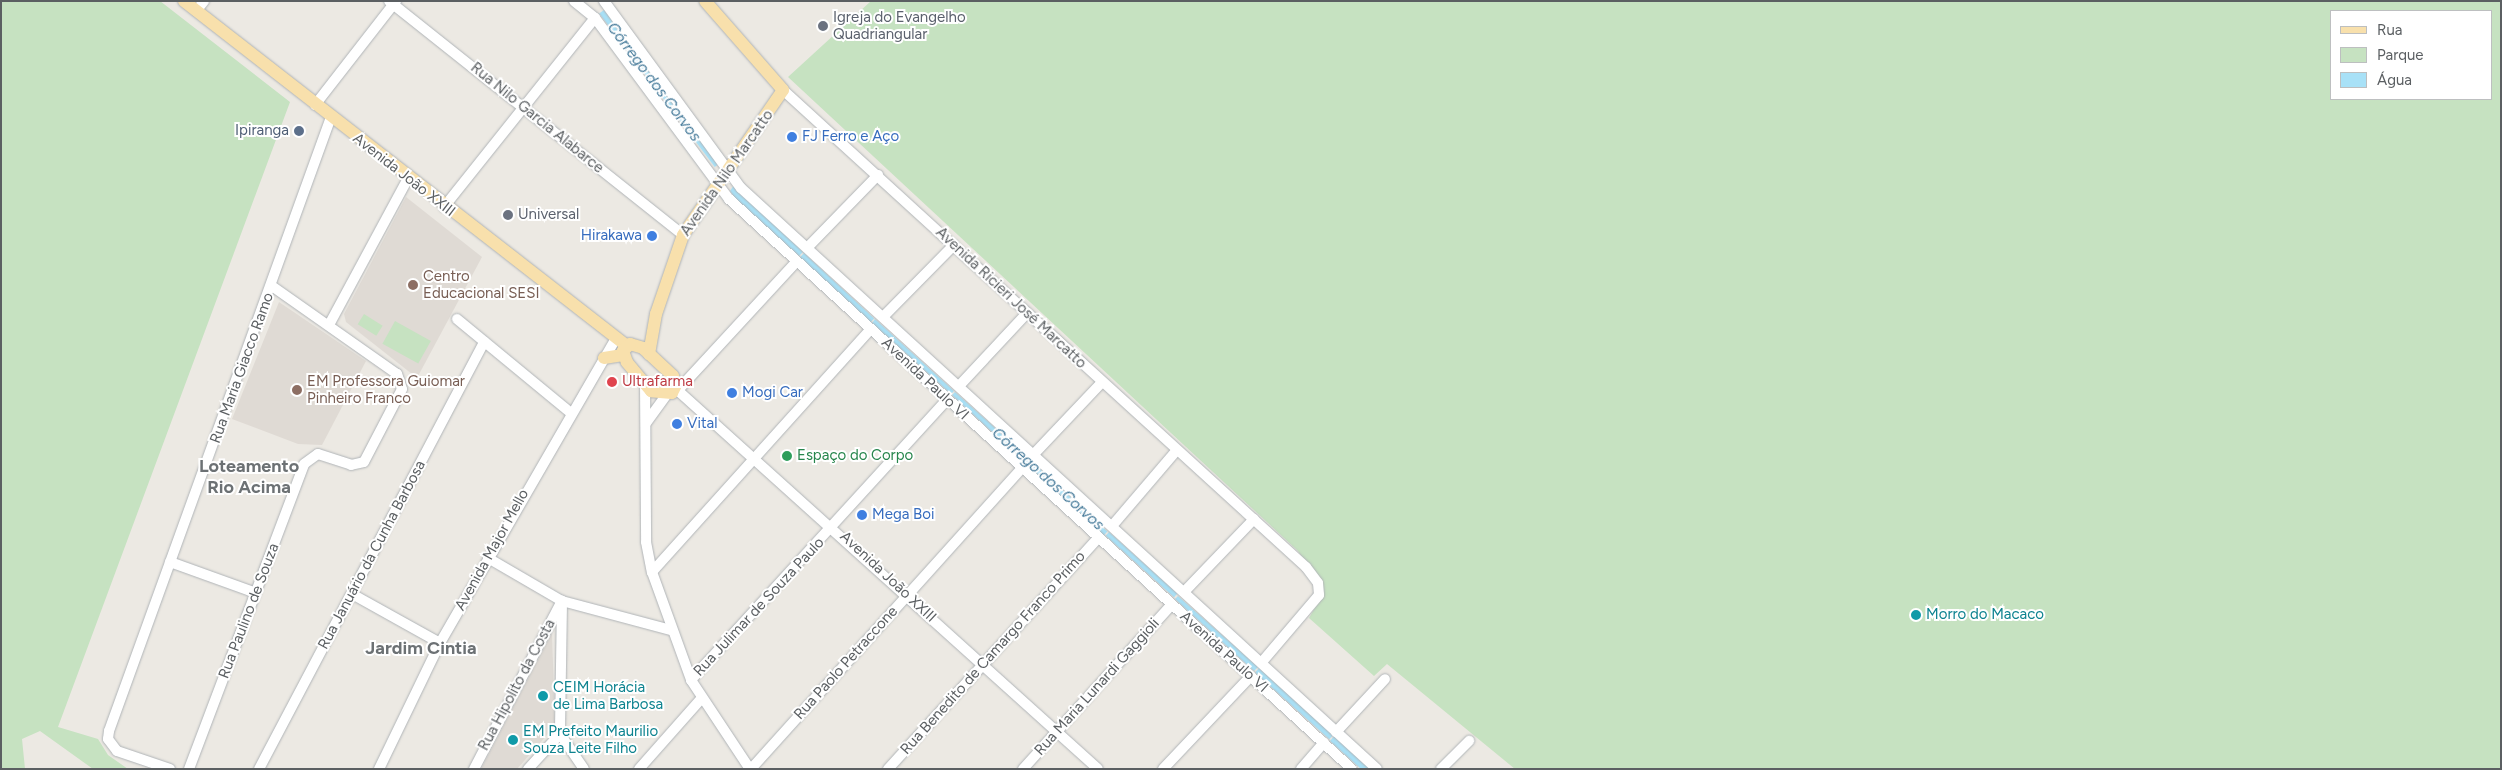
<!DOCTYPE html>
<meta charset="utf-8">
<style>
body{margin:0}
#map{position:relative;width:2502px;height:770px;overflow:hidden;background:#ece9e3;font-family:Figtree,sans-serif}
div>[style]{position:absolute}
.education>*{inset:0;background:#dfdad4}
.green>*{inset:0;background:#c6e2c1;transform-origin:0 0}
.water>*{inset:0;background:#a8e1f7;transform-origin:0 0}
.roads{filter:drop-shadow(0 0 1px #b0b4b7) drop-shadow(0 0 1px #b0b4b7)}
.minor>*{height:10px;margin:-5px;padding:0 5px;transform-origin:5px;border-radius:5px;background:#fff}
.major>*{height:12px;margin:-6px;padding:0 6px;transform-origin:6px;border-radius:6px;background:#f8e0ac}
.dots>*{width:14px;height:14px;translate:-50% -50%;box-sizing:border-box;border:2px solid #fff;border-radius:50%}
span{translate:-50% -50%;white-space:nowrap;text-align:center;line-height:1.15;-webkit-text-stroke:4px #fff;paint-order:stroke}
.worship-label{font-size:15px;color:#5b616d}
.left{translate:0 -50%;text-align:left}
.street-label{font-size:15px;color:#5b5f62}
.service-label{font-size:15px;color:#4e5e75}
.right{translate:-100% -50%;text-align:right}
.shop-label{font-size:15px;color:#366cbe}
.education-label{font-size:15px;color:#785e54}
.health-label{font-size:15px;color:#be3a42}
.leisure-label{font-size:15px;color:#27864d}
.culture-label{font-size:15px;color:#0d838f}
.water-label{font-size:16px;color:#417797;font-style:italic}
.quarter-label{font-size:18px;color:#6c7174;font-weight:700}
.frame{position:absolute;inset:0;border:2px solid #5b5f62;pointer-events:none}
.legend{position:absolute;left:2330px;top:10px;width:162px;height:90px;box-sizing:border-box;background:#fff;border:1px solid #bdbfc0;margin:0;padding:6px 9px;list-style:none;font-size:15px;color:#5b5f62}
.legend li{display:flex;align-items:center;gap:10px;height:25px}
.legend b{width:25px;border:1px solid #bdbfc0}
</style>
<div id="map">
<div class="education">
<i style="clip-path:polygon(406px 197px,482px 257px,417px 378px,346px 322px,344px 314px)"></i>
<i style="clip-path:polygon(279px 302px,366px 361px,322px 445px,298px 444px,232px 419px)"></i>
<i style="clip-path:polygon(552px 633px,555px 726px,517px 769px,481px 769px)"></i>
</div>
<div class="green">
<i style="clip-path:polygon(1px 1px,160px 1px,290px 102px,58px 727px,98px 739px,108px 755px,128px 769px,93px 769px,40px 731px,22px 739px,25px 769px,1px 769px)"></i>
<i style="clip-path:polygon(evenodd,871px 1px,2501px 1px,2501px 769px,1515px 769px,1387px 664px,1374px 676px,1309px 618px,1324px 592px,1298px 551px,788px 77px,871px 1px,2331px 11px,2491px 11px,2491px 99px,2331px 99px,2331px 11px)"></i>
<i style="left:364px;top:314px;width:22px;height:12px;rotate:32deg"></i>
<i style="left:395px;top:321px;width:41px;height:26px;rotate:29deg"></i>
</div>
<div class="water">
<i style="left:604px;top:10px;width:192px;height:6px;rotate:53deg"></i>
<i style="clip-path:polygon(734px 185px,803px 252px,799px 256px,735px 198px,730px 191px)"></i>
<i style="left:804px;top:253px;width:96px;height:6px;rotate:43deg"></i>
<i style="clip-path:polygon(875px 319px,954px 391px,951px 394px,872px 323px)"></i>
<i style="clip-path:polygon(955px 392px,1034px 463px,1030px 467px,952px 395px)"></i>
<i style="left:1035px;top:464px;width:99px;height:6px;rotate:43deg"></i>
<i style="left:1109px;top:532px;width:92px;height:5px;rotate:42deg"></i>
<i style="clip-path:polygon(1178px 596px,1258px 667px,1254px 671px,1175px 599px)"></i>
<i style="left:1259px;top:668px;width:100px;height:6px;rotate:42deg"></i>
<i style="clip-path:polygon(1334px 736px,1370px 769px,1361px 769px,1330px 741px)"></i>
</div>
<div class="roads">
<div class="minor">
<i style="left:389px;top:1px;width:376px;rotate:38.5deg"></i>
<i style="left:574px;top:1px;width:27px;rotate:39deg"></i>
<i style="left:595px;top:18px;width:225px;rotate:53.5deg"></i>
<i style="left:729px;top:199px;width:844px;rotate:42.46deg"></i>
<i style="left:604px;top:1px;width:232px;rotate:53.8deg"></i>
<i style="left:741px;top:188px;width:861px;rotate:42.41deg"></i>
<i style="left:196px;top:11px;width:13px;rotate:-51deg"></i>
<i style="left:783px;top:90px;width:708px;rotate:42.37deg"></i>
<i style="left:1306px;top:567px;width:20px;rotate:53deg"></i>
<i style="left:1318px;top:583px;width:12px;rotate:85deg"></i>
<i style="left:1319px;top:595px;width:88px;rotate:130.4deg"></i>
<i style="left:315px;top:105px;width:132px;rotate:-52.1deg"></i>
<i style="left:444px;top:207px;width:242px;rotate:-51.4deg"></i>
<i style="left:807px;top:248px;width:102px;rotate:-45.8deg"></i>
<i style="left:883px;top:317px;width:101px;rotate:-45.4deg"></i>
<i style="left:457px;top:319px;width:148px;rotate:39.5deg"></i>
<i style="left:329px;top:325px;width:167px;rotate:-61.7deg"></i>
<i style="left:645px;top:383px;width:159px;rotate:89.6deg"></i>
<i style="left:646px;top:542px;width:31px;rotate:79deg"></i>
<i style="left:652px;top:572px;width:115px;rotate:70.1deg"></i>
<i style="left:691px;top:680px;width:107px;rotate:56.5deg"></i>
<i style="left:959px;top:386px;width:100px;rotate:-47deg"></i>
<i style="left:675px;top:388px;width:569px;rotate:42.01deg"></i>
<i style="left:678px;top:390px;width:174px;rotate:-47.3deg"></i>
<i style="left:646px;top:423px;width:34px;rotate:-54deg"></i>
<i style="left:1034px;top:454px;width:99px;rotate:-46.6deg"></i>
<i style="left:1112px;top:526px;width:99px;rotate:-49.5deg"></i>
<i style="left:488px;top:558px;width:86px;rotate:30.2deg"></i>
<i style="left:562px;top:601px;width:113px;rotate:14.9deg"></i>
<i style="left:170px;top:562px;width:91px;rotate:19.8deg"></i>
<i style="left:652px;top:572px;width:327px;rotate:-48deg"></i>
<i style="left:1184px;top:592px;width:101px;rotate:-46.2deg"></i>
<i style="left:352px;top:594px;width:101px;rotate:29.1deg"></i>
<i style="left:562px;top:602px;width:132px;rotate:90.9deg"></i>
<i style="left:560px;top:734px;width:42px;rotate:55.6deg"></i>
<i style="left:691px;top:680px;width:379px;rotate:-47.6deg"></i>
<i style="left:1336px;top:732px;width:72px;rotate:-47.2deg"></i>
<i style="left:170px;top:769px;width:56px;rotate:-161.2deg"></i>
<i style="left:117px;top:751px;width:15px;rotate:-127deg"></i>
<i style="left:108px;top:739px;width:8px;rotate:-83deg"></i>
<i style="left:109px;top:731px;width:653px;rotate:-70.12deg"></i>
<i style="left:189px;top:769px;width:326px;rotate:-69.3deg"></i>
<i style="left:304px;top:464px;width:17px;rotate:-36deg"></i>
<i style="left:318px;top:454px;width:35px;rotate:18deg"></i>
<i style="left:351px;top:465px;width:13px;rotate:-13deg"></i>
<i style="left:364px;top:462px;width:82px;rotate:-62.5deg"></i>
<i style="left:402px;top:389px;width:16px;rotate:-108deg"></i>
<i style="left:397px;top:374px;width:153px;rotate:-144.9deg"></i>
<i style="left:259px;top:769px;width:483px;rotate:-62.2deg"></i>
<i style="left:379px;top:769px;width:140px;rotate:-64.2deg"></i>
<i style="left:440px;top:643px;width:352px;rotate:-60deg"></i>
<i style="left:474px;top:769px;width:190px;rotate:-62.4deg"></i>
<i style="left:528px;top:769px;width:47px;rotate:-47.6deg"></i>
<i style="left:639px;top:769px;width:94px;rotate:-48.5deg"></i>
<i style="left:751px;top:769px;width:405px;rotate:-48deg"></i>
<i style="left:888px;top:769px;width:312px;rotate:-47.7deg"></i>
<i style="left:1023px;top:769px;width:221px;rotate:-47.9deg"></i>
<i style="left:1163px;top:769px;width:128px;rotate:-46.6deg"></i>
<i style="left:1301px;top:769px;width:35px;rotate:-49deg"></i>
<i style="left:1441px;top:769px;width:40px;rotate:-45deg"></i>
</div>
<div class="major">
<i style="left:184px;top:1px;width:561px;rotate:37.91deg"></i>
<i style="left:630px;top:344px;width:14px;rotate:17deg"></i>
<i style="left:643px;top:348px;width:41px;rotate:43deg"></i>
<i style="left:673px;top:376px;width:9px;rotate:72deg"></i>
<i style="left:676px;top:385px;width:9px;rotate:117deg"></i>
<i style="left:672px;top:393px;width:21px;rotate:-175deg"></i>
<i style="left:651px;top:391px;width:38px;rotate:-130deg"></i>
<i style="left:627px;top:362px;width:12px;rotate:-110deg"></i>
<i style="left:623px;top:351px;width:10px;rotate:-45deg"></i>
<i style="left:649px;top:354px;width:41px;rotate:-80.1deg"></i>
<i style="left:656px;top:314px;width:83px;rotate:-71.1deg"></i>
<i style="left:683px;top:235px;width:176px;rotate:-55.4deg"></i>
<i style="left:783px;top:90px;width:118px;rotate:-131.2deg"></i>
<i style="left:604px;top:358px;width:19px;rotate:-9deg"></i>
</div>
</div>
<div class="dots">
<i style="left:823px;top:26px;background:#6b7280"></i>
<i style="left:299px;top:131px;background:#5c6f8a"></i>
<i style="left:792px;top:137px;background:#3f7fe0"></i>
<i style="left:508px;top:215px;background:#6b7280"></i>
<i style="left:652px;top:236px;background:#3f7fe0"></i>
<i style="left:413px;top:285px;background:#8d6e63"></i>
<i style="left:612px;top:382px;background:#e0444e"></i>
<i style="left:297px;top:390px;background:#8d6e63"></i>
<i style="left:732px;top:393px;background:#3f7fe0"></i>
<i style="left:677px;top:424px;background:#3f7fe0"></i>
<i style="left:787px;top:456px;background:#2e9e5b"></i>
<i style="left:862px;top:515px;background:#3f7fe0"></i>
<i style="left:1916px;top:615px;background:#0f9aa8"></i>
<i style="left:543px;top:696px;background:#0f9aa8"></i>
<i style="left:513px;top:740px;background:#0f9aa8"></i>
</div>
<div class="worship-label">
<span class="left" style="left:833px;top:26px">Igreja do Evangelho<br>Quadriangular</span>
<span class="left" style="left:518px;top:215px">Universal</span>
</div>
<div class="street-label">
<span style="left:537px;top:118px;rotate:39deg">Rua Nilo Garcia Alabarce</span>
<span style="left:727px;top:173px;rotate:-55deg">Avenida Nilo Marcatto</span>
<span style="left:404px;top:175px;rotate:38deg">Avenida João XXIII</span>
<span style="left:1011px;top:298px;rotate:43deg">Avenida Ricieri José Marcatto</span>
<span style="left:242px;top:368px;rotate:-70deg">Rua Maria Giacco Ramo</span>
<span style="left:925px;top:379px;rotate:43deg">Avenida Paulo VI</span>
<span style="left:492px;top:550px;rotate:-61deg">Avenida Major Mello</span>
<span style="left:372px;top:555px;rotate:-62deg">Rua Januário da Cunha Barbosa</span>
<span style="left:888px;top:577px;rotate:43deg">Avenida João XXIII</span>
<span style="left:759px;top:607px;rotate:-47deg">Rua Julimar de Souza Paulo</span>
<span style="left:249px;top:611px;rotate:-69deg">Rua Paulino de Souza</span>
<span style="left:1224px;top:652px;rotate:42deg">Avenida Paulo VI</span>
<span style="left:993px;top:653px;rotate:-48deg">Rua Benedito de Camargo Franco Primo</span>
<span style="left:846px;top:663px;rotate:-48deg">Rua Paolo Petraccone</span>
<span style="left:517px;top:685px;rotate:-62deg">Rua Hipolito da Costa</span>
<span style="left:1097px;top:687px;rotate:-48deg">Rua Maria Lunardi Gaggioli</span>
</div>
<div class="service-label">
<span class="right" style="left:289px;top:131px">Ipiranga</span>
</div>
<div class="shop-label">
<span class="left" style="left:802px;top:137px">FJ Ferro e Aço</span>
<span class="right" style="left:642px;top:236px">Hirakawa</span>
<span class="left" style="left:742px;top:393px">Mogi Car</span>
<span class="left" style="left:687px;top:424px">Vital</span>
<span class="left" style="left:872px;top:515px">Mega Boi</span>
</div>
<div class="education-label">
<span class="left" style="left:423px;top:285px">Centro<br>Educacional SESI</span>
<span class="left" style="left:307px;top:390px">EM Professora Guiomar<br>Pinheiro Franco</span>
</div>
<div class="health-label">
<span class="left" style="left:622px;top:382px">Ultrafarma</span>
</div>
<div class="leisure-label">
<span class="left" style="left:797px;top:456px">Espaço do Corpo</span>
</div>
<div class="culture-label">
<span class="left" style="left:1926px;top:615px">Morro do Macaco</span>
<span class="left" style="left:553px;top:696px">CEIM Horácia<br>de Lima Barbosa</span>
<span class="left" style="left:523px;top:740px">EM Prefeito Maurilio<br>Souza Leite Filho</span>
</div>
<div class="water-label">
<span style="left:654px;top:82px;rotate:53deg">Córrego dos Corvos</span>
<span style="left:1048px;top:479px;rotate:42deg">Córrego dos Corvos</span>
</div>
<div class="quarter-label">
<span style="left:249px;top:477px">Loteamento<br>Rio Acima</span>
<span style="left:421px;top:648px">Jardim Cintia</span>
</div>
<div class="frame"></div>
<ul class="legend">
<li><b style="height:6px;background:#f8e0ac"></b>Rua</li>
<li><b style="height:14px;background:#c6e2c1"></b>Parque</li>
<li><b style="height:14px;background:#a8e1f7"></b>Água</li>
</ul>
</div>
